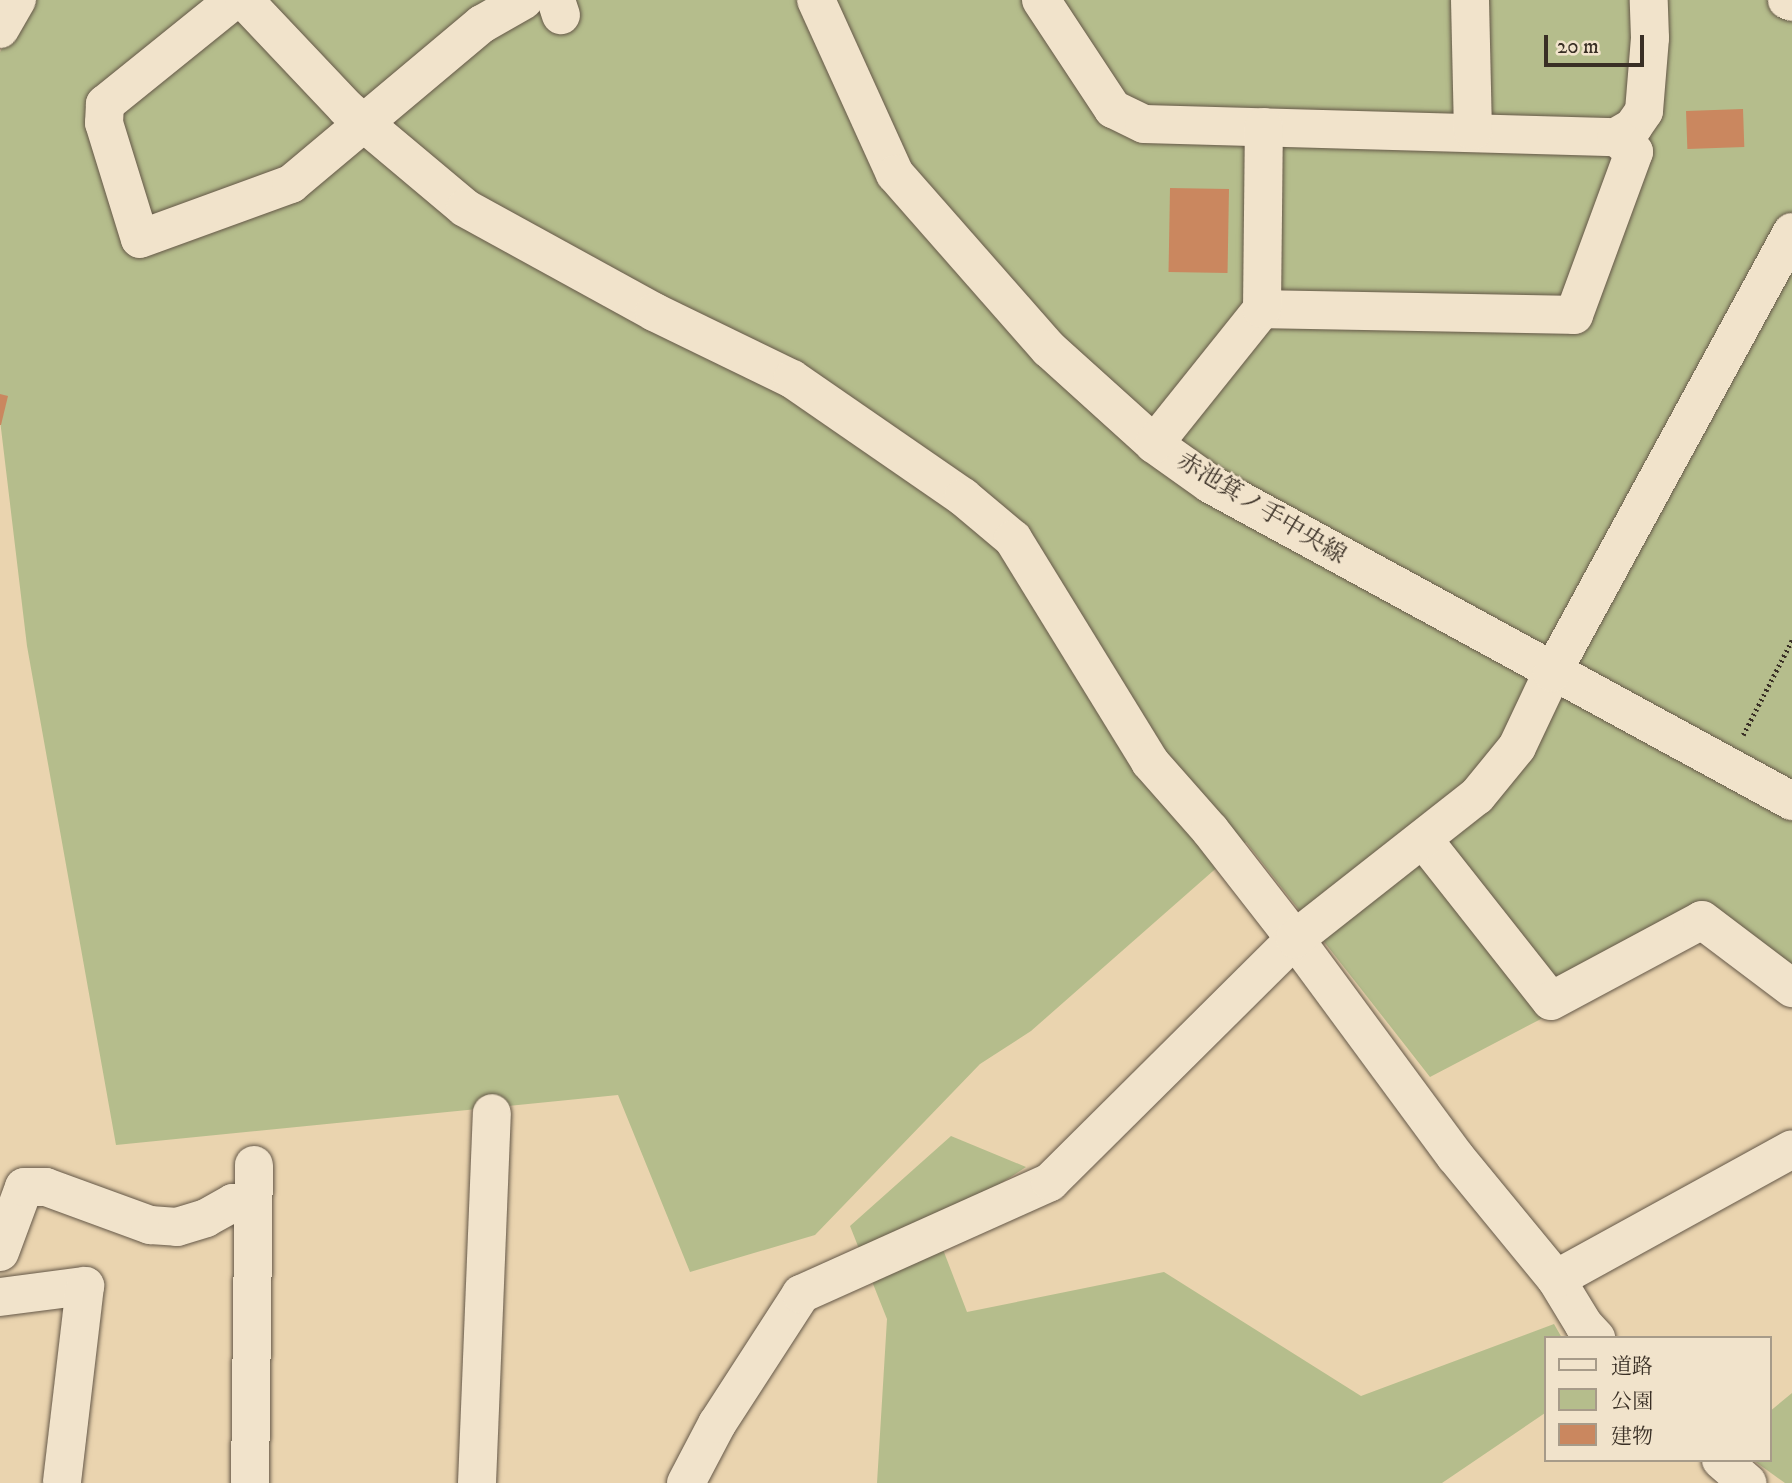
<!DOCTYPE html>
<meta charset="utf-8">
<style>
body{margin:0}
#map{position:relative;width:1792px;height:1483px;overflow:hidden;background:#ead4af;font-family:"IM FELL DW Pica","Noto Serif JP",serif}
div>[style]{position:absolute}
.green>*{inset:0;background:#b5bd8c}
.building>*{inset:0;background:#ca875f;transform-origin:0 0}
.path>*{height:4.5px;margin-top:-2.25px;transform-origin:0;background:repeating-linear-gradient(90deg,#392f25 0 2px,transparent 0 5.5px)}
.roads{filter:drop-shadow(0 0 2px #655848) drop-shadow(0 0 2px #655848)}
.minor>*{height:38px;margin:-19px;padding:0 19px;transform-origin:19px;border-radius:19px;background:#f1e3cb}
span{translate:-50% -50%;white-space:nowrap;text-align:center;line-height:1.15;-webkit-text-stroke:5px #f1e3cb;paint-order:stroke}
.street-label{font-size:24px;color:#392f25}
.legend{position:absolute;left:1544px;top:1336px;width:228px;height:126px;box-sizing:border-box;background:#f1e3cb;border:2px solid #a79b89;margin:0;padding:9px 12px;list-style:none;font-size:21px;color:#392f25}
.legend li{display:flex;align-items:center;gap:14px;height:35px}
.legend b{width:35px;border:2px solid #a79b89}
.scale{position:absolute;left:1544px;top:35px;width:100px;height:32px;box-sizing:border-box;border:4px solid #392f25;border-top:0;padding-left:9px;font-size:21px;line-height:24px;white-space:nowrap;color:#392f25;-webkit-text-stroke:5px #f1e3cb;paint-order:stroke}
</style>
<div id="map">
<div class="green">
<i style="clip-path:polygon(26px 0,1792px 0,1792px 983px,1715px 928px,1430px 1077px,1246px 842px,1031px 1031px,980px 1064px,815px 1235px,690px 1272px,618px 1095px,116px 1145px,27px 646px,0 420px,0 52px)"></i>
<i style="clip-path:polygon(951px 1136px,1026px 1167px,934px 1226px,967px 1312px,1164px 1272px,1361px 1396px,1554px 1324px,1562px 1338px,1545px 1338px,1545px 1413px,1442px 1483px,877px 1483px,887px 1319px,850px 1226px)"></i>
<i style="clip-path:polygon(1792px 1393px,1792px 1483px,1785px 1483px,1753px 1460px,1769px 1460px,1769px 1412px)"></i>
</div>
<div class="building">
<i style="left:1743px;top:109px;width:38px;height:57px;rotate:88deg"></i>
<i style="left:1170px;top:188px;width:59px;height:84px;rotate:1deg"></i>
<i style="clip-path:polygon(0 394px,8px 396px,1px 425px,0 425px)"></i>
</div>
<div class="path">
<i style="left:1743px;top:735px;width:107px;rotate:-62.7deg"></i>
</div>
<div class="roads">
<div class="minor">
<i style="left:234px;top:0;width:166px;rotate:141.1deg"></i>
<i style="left:105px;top:104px;width:19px;rotate:93deg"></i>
<i style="left:104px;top:123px;width:121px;rotate:72.8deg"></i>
<i style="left:140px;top:239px;width:161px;rotate:-20deg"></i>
<i style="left:291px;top:184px;width:249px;rotate:-40deg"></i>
<i style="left:482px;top:24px;width:48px;rotate:-29.7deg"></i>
<i style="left:244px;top:0;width:149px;rotate:46.6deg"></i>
<i style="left:346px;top:108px;width:155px;rotate:40deg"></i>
<i style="left:465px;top:208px;width:216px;rotate:28.8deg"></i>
<i style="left:654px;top:312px;width:153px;rotate:25.9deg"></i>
<i style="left:792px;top:379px;width:208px;rotate:34.6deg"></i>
<i style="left:963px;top:497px;width:65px;rotate:40deg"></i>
<i style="left:1013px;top:539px;width:262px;rotate:58.4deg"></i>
<i style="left:1150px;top:762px;width:91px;rotate:48.6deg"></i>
<i style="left:1210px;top:830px;width:138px;rotate:52.1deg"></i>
<i style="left:1295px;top:939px;width:270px;rotate:53.6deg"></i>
<i style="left:1455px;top:1156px;width:159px;rotate:50.6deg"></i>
<i style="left:1556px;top:1279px;width:54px;rotate:58.7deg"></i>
<i style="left:1584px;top:1325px;width:18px;rotate:47deg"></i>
<i style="left:556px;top:0;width:16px;rotate:72deg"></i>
<i style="left:816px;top:0;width:191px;rotate:65.6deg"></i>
<i style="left:895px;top:174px;width:233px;rotate:48.7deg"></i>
<i style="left:1049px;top:349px;width:142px;rotate:42.1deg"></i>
<i style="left:1154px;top:444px;width:69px;rotate:35.5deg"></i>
<i style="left:1210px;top:484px;width:663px;rotate:28.58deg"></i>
<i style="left:1041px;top:0;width:131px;rotate:56.6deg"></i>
<i style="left:1113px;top:109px;width:34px;rotate:26deg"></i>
<i style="left:1144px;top:124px;width:472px;rotate:1.6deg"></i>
<i style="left:1616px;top:137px;width:20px;rotate:-30deg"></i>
<i style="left:1633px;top:127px;width:19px;rotate:-55deg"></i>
<i style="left:1644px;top:111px;width:73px;rotate:-85.3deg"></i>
<i style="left:1650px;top:38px;width:38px;rotate:-92deg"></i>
<i style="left:1470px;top:0;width:131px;rotate:88.7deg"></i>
<i style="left:1787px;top:0;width:5px;rotate:22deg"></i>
<i style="left:0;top:29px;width:34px;rotate:-60deg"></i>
<i style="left:1262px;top:309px;width:312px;rotate:1.1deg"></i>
<i style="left:1574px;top:315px;width:174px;rotate:-69.8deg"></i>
<i style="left:1634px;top:152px;width:23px;rotate:-140deg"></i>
<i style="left:1154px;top:444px;width:173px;rotate:-51.3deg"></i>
<i style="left:1262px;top:309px;width:182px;rotate:-89.4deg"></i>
<i style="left:1423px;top:839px;width:206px;rotate:51.7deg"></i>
<i style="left:1551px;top:1001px;width:171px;rotate:-28.2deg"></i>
<i style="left:1702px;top:920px;width:113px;rotate:37.1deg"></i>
<i style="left:0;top:1252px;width:69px;rotate:-69.7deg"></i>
<i style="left:24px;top:1187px;width:22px"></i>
<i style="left:46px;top:1187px;width:111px;rotate:20.1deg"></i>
<i style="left:150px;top:1225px;width:27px;rotate:4deg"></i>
<i style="left:177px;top:1227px;width:30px;rotate:-17deg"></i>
<i style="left:206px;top:1218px;width:31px;rotate:-29deg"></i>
<i style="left:233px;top:1203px;width:20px;rotate:3deg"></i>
<i style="left:1556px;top:1279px;width:269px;rotate:-28.8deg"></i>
<i style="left:0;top:1297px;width:86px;rotate:-7.4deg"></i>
<i style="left:85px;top:1286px;width:198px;rotate:96.7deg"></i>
<i style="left:1721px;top:1460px;width:35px;rotate:41deg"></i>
<i style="left:250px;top:1483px;width:318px;rotate:-89.3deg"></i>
<i style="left:477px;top:1483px;width:370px;rotate:-87.7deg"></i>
<i style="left:686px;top:1483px;width:67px;rotate:-62.3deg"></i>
<i style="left:717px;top:1424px;width:155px;rotate:-57.1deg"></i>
<i style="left:801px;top:1294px;width:273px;rotate:-24.2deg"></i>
<i style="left:1050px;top:1182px;width:345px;rotate:-44.8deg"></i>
<i style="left:1295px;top:939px;width:231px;rotate:-38.2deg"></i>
<i style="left:1477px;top:796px;width:63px;rotate:-50.8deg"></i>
<i style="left:1517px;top:747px;width:82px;rotate:-64.7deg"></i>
<i style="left:1552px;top:673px;width:502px;rotate:-61.44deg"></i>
</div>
</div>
<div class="street-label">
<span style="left:1261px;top:509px;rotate:31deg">赤池箕ノ手中央線</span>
</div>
<ul class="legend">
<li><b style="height:9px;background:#f1e3cb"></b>道路</li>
<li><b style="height:19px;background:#b5bd8c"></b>公園</li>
<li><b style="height:19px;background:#ca875f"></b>建物</li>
</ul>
<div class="scale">20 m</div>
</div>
